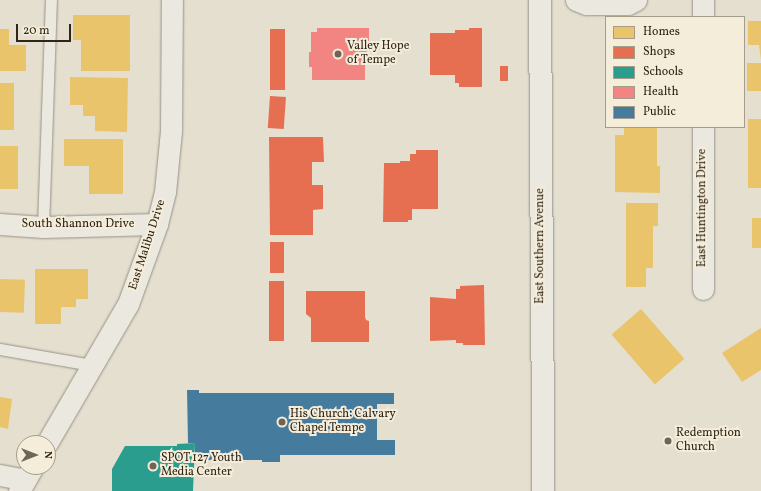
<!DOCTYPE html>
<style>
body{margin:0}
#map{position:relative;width:761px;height:491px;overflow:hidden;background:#e5dfcf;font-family:Vollkorn,serif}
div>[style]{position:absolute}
.homes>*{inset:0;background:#e9c46a;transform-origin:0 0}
.shops>*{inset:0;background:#e76f51;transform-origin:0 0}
.schools>*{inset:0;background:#2a9d8f}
.health>*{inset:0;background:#f28482}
.public>*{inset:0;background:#457b9d}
.roads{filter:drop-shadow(0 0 1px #979187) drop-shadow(0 0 1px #979187)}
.lane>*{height:11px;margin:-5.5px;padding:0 5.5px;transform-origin:5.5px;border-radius:5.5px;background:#ebe8df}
.street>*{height:21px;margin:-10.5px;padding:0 10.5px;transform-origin:10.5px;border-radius:10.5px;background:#ebe8df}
.secondary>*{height:22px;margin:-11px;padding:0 11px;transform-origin:11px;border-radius:11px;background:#ebe8df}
.dots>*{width:11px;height:11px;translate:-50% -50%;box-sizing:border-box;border:2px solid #f4edda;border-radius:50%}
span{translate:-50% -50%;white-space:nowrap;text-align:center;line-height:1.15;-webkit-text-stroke:4px #f4edda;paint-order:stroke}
.poi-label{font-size:12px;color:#302317}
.left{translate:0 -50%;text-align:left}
.street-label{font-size:12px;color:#302317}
.legend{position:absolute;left:605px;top:16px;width:140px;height:112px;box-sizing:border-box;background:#f4edda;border:1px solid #a69c8c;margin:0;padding:5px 7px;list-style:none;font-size:12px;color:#302317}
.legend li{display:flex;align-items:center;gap:8px;height:20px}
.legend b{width:20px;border:1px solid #a69c8c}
.north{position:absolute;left:16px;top:435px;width:40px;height:40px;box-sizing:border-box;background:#f4edda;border:1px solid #a69c8c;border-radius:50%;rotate:90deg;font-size:11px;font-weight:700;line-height:16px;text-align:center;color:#302317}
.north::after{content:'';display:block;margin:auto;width:14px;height:18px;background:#6f6557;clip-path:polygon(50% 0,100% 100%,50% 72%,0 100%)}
.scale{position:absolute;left:16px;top:24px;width:55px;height:18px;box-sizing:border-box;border:2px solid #302317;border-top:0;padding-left:5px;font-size:12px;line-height:14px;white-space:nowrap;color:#302317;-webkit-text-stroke:3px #f4edda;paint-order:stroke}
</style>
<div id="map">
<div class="homes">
<i style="clip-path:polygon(73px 15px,130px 15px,130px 71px,81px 71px,81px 40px,73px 40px)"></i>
<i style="clip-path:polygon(748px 21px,761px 21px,761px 60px,759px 45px,748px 45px)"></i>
<i style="clip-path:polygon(0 29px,9px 29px,9px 45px,26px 45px,26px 71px,0 71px)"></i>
<i style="left:747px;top:63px;width:14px;height:28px"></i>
<i style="clip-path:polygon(70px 77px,128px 78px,127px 132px,95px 131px,95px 116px,83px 116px,83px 105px,70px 105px)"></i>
<i style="left:0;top:83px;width:14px;height:47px"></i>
<i style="left:748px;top:119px;width:13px;height:69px"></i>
<i style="clip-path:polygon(624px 127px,657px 127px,657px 166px,660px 166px,660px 193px,615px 192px,615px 135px,624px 135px)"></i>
<i style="clip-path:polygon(64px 139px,123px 139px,123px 194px,89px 194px,89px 166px,64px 166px)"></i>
<i style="left:0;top:146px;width:18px;height:43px"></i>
<i style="clip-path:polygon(626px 203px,658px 203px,658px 226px,653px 226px,653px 268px,646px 268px,646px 287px,626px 287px)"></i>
<i style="left:752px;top:218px;width:9px;height:30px"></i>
<i style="clip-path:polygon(35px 269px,88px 269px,88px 299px,76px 299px,76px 307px,61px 307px,61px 324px,35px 324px)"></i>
<i style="left:0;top:279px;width:25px;height:33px;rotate:2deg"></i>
<i style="left:641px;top:309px;width:66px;height:39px;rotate:49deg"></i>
<i style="clip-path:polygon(761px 328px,761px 370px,742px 382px,722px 353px)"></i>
<i style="clip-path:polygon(0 397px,12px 399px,8px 429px,0 427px)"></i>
</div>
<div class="shops">
<i style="clip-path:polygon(469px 28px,482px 28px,482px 87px,459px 87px,459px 83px,455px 83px,455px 75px,430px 75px,430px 33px,455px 33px,455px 30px,469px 30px)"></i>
<i style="left:285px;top:29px;width:61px;height:15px;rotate:90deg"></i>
<i style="left:500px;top:66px;width:8px;height:15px"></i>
<i style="left:270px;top:96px;width:16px;height:32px;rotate:4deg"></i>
<i style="clip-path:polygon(269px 137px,323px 137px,324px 162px,312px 162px,312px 185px,323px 185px,323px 209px,313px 210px,313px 235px,270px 235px)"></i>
<i style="clip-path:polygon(416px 150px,438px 150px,438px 209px,412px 209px,412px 220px,408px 220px,408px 222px,383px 222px,384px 163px,400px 163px,400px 161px,410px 161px,410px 154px,416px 154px)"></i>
<i style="left:270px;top:242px;width:14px;height:31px"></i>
<i style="left:269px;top:281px;width:15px;height:60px"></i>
<i style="clip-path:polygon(484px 285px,485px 345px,463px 345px,463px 343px,456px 343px,456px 340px,430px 341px,430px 297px,456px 299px,456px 289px,460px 289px,460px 286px)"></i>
<i style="clip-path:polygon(306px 291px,365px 291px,365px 317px,366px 320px,369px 321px,369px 342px,311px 342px,311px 318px,306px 314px)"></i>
</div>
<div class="schools">
<i style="clip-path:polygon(195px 443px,193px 491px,112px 491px,112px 469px,125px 446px,177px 446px,177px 444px)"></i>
</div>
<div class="health">
<i style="clip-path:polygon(317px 28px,369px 28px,369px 51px,367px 51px,367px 55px,365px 55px,365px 80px,312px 80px,312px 67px,309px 67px,309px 52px,311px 52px,311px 32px,317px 32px)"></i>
</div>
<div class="public">
<i style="clip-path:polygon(187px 390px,199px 390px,199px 393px,394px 393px,394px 404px,377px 404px,377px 440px,395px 440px,395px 455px,280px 455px,280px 462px,262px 462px,262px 460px,195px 460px,195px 443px,188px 443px)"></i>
</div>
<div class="roads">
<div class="lane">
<i style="left:43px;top:227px;width:227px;rotate:-88deg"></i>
<i style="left:0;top:349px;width:93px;rotate:9.9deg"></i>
</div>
<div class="street">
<i style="left:576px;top:0;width:11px;rotate:22deg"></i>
<i style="left:586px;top:4px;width:42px"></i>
<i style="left:628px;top:4px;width:9px;rotate:-27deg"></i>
<i style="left:703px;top:0;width:17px;rotate:90deg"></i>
<i style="left:703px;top:127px;width:162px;rotate:90deg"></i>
<i style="left:0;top:224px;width:43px;rotate:4deg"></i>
<i style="left:43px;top:227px;width:114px;rotate:-1.5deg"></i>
<i style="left:47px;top:443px;width:161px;rotate:-59.8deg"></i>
<i style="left:128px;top:304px;width:85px;rotate:-70.1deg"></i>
<i style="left:157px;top:224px;width:33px;rotate:-76deg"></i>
<i style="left:165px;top:192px;width:61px;rotate:-84.4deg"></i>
<i style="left:171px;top:131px;width:131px;rotate:-89.6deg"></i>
<i style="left:0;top:475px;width:25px;rotate:11deg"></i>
<i style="left:19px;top:491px;width:28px;rotate:-60deg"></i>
</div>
<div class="secondary">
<i style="left:540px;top:0;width:491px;rotate:89.6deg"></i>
</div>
</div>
<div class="dots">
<i style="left:338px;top:54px;background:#6f6557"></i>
<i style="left:282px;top:422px;background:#6f6557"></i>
<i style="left:668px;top:441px;background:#6f6557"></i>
<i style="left:153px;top:466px;background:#6f6557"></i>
</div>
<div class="poi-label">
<span class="left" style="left:347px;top:54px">Valley Hope<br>of Tempe</span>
<span class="left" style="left:290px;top:422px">His Church: Calvary<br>Chapel Tempe</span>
<span class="left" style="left:676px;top:441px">Redemption<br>Church</span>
<span class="left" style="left:161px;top:466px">SPOT 127 Youth<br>Media Center</span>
</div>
<div class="street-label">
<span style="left:703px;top:208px;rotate:-90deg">East Huntington Drive</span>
<span style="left:78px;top:225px">South Shannon Drive</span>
<span style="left:148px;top:245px;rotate:-72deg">East Malibu Drive</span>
<span style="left:541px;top:246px;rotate:-90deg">East Southern Avenue</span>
</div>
<ul class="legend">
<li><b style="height:11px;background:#e9c46a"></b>Homes</li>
<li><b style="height:11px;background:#e76f51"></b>Shops</li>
<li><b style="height:11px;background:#2a9d8f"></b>Schools</li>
<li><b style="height:11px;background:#f28482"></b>Health</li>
<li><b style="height:11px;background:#457b9d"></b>Public</li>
</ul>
<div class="north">N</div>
<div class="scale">20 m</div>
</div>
